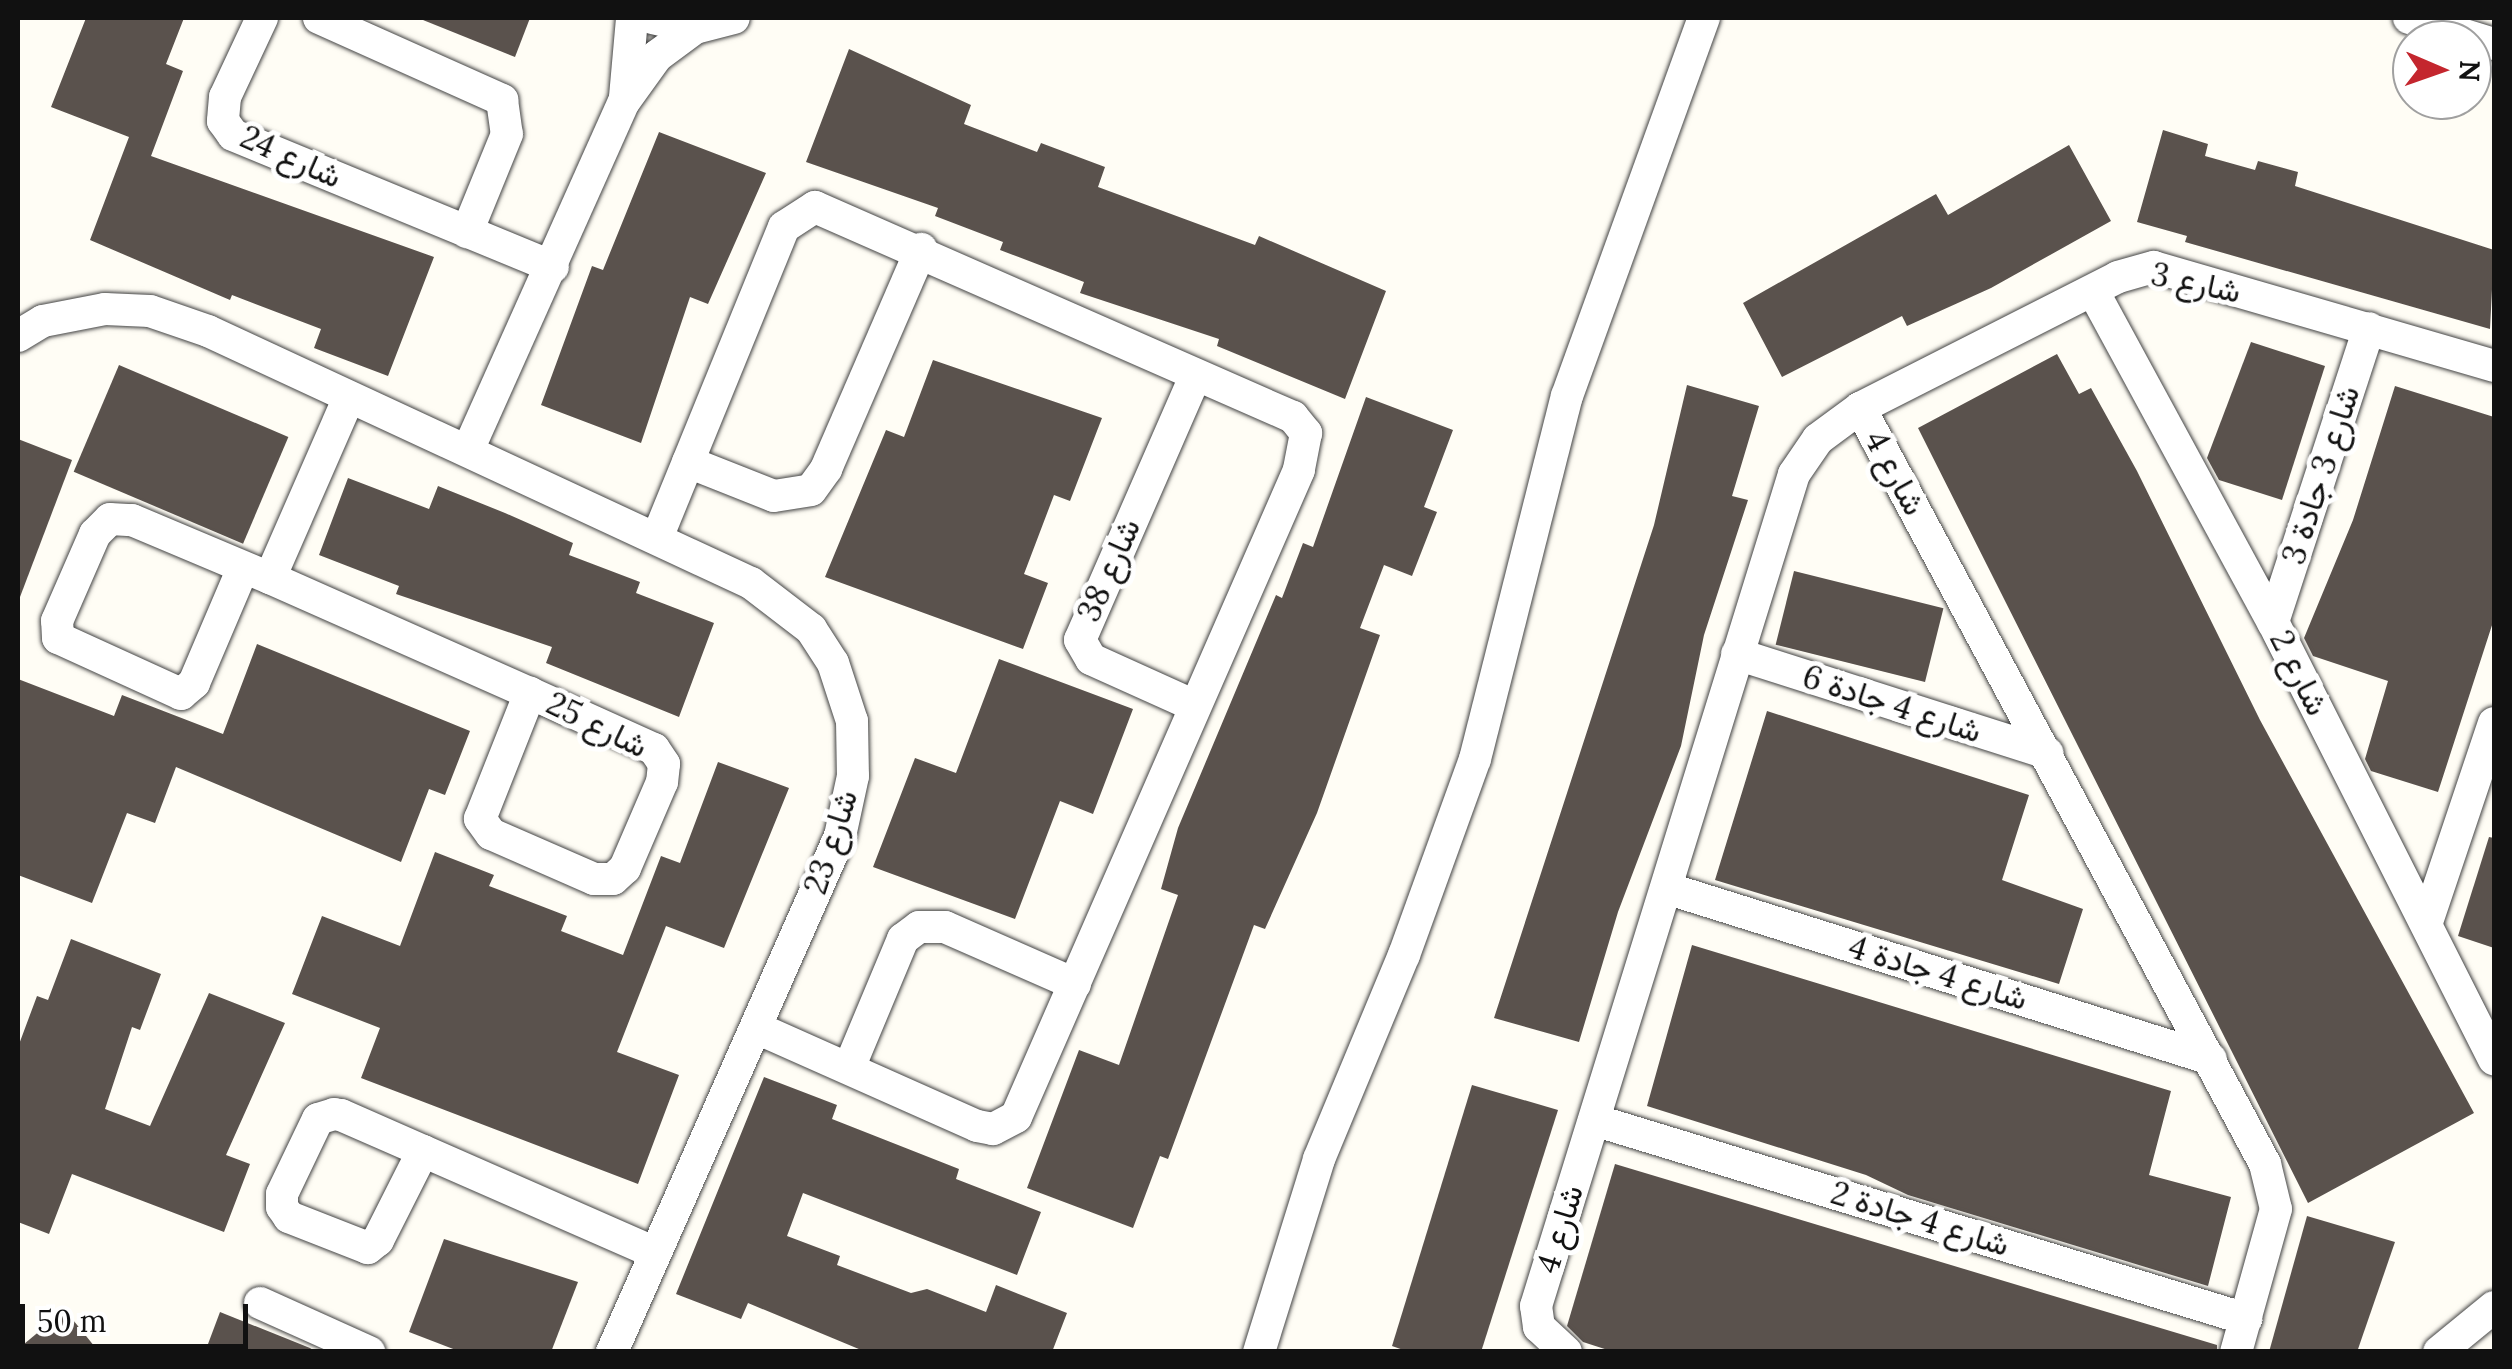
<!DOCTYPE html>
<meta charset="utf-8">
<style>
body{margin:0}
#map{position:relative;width:2512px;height:1369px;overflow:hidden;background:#fffdf5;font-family:Lora,Vazirmatn,serif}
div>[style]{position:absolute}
.building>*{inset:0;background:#5a524d;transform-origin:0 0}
.roads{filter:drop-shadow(0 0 2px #444) drop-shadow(0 0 2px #444)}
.minor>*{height:32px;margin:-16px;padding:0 16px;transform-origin:16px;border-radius:16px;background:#fff}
span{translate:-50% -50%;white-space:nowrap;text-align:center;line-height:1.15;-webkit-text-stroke:10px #fff;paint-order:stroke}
.street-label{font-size:32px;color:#111}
.frame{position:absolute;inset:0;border:20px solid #111;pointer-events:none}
.north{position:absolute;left:2392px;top:20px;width:100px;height:100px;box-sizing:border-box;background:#fff;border:2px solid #a0a0a0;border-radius:50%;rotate:92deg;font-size:28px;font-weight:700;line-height:40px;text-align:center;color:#111}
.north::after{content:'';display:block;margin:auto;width:35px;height:45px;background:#c4262e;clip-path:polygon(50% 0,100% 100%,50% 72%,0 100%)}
.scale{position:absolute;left:20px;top:1304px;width:228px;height:45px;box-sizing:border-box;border:5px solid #111;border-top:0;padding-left:12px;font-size:30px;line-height:35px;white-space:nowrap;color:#111;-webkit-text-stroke:8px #fff;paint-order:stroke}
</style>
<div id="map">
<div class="building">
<i style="clip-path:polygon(86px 18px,184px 18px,166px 64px,183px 71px,151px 156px,434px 257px,388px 376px,314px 348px,321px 329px,232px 295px,230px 300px,90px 240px,129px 137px,51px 107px)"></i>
<i style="clip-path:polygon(418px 18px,530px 18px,515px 57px)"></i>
<i style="clip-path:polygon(849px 49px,971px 105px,964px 124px,1037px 152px,1041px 143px,1105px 167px,1098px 187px,1255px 245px,1259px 236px,1386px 291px,1345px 399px,1217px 346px,1219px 339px,1080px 293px,1084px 282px,1000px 250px,1003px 242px,935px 216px,938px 208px,806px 162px)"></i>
<i style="clip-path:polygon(2163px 130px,2208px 144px,2205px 156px,2255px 170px,2258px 161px,2298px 172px,2295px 186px,2494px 250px,2490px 329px,2185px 242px,2187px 236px,2137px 222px)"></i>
<i style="clip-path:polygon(659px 132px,766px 173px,708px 304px,690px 297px,641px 443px,541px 405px,592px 266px,603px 270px)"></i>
<i style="clip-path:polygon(2069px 145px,2111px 221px,1991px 288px,1907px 326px,1902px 316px,1782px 377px,1743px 303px,1936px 194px,1948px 215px)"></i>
<i style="clip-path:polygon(2251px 342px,2325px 366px,2282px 500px,2219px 480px,2207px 458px)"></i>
<i style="clip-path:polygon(2057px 354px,2079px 394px,2091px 388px,2137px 471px,2260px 720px,2474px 1113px,2308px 1203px,1918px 428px)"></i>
<i style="clip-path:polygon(933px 360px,1102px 418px,1070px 501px,1054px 495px,1024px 574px,1048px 583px,1023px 649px,825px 577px,886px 430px,904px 437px)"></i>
<i style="left:119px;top:365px;width:184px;height:116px;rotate:23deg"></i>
<i style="clip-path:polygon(1687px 385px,1759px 406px,1732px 496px,1748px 500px,1704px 635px,1681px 746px,1618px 912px,1579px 1042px,1494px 1018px,1654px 525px)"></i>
<i style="clip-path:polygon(2395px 386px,2494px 417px,2494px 619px,2438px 792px,2371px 771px,2365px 759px,2388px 681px,2313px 656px,2304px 638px,2353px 520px)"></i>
<i style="clip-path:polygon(1366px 397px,1453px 430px,1424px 507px,1437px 512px,1412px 576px,1384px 565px,1360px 628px,1380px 635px,1317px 813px,1265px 929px,1254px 925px,1168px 1159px,1160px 1156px,1133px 1228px,1027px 1188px,1079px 1050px,1119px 1065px,1178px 895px,1161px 889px,1178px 828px,1276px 595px,1282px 598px,1303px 543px,1313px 547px)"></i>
<i style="clip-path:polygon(18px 439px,72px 460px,20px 597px,18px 597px)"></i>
<i style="clip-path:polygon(348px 478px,429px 509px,438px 486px,505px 513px,573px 543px,569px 555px,640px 582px,636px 593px,714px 623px,679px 717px,546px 663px,552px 647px,396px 594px,399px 586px,319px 555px)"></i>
<i style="left:1794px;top:571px;width:154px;height:76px;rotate:14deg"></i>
<i style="clip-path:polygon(257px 644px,470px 731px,445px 795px,429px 789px,401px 862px,176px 767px,155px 823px,127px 813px,92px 903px,18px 875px,18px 679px,114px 716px,122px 695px,223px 734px)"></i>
<i style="clip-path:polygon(999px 659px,1133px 709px,1093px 814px,1060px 801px,1015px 919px,873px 867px,915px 758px,956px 773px)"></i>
<i style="clip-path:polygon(1767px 711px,2029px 795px,2002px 880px,2083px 909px,2059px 984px,1715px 880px)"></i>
<i style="clip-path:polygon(718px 762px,789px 788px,724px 948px,666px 926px,617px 1052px,679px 1075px,638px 1184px,361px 1078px,380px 1028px,292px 994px,322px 916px,400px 946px,435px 852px,494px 875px,489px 886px,567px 916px,561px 931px,623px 955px,661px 856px,680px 863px)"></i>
<i style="clip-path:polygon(2489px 837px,2494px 838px,2494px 948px,2458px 936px)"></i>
<i style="clip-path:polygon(71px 939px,161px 974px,140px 1030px,132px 1027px,105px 1109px,150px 1126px,209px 993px,285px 1023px,226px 1155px,250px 1164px,224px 1232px,72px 1174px,49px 1234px,18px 1222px,18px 1047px,37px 996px,48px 1000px)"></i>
<i style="clip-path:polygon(1692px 945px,2171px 1091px,2149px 1175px,2231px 1197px,2208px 1286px,1908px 1195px,1866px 1175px,1647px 1106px)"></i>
<i style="clip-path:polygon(764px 1077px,837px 1105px,832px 1119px,959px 1169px,956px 1179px,1041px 1212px,1017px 1275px,803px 1193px,787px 1236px,840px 1256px,837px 1265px,911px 1293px,927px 1289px,986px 1312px,996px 1285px,1067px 1313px,1052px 1352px,866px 1352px,748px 1303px,741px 1319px,676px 1294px)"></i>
<i style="clip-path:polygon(1472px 1085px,1558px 1110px,1481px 1352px,1409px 1352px,1392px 1346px)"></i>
<i style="clip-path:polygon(1615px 1164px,2217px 1345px,2217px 1352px,1614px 1352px,1583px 1342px,1567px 1326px)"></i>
<i style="clip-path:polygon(2307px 1216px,2395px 1242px,2357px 1352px,2269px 1352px)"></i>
<i style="clip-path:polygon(444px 1239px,578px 1282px,551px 1352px,461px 1352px,409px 1332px)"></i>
<i style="clip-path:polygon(65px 1310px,99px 1352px,18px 1352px,18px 1349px)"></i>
<i style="clip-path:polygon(220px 1312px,310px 1348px,316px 1352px,205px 1352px)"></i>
</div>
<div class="roads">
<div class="minor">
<i style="left:262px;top:18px;width:87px;rotate:115.1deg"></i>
<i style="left:225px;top:97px;width:24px;rotate:95deg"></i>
<i style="left:223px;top:121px;width:17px;rotate:54deg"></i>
<i style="left:233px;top:135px;width:346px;rotate:22.4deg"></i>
<i style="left:319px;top:18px;width:201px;rotate:24.1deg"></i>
<i style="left:502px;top:100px;width:34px;rotate:82deg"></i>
<i style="left:507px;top:134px;width:106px;rotate:112.2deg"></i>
<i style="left:652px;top:18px;width:44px;rotate:13.1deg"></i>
<i style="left:695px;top:28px;width:40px;rotate:-14.4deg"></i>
<i style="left:2409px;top:18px;width:89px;rotate:17deg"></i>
<i style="left:625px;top:97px;width:79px;rotate:-84.9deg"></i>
<i style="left:2093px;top:291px;width:377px;rotate:61.5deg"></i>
<i style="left:2273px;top:622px;width:490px;rotate:63.2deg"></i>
<i style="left:18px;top:336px;width:29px;rotate:-31deg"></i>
<i style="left:43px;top:321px;width:63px;rotate:-11deg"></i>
<i style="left:105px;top:309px;width:45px;rotate:2.5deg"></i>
<i style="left:150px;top:311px;width:61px;rotate:19deg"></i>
<i style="left:208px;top:331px;width:599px;rotate:24.9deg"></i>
<i style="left:751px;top:583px;width:76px;rotate:37.5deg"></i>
<i style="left:811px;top:629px;width:40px;rotate:57.1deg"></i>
<i style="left:833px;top:663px;width:61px;rotate:71.9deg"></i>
<i style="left:852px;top:721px;width:55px;rotate:89deg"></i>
<i style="left:853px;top:776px;width:61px;rotate:102.2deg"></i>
<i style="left:840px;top:836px;width:564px;rotate:113.84deg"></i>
<i style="left:1860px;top:408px;width:858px;rotate:61.82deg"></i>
<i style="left:2265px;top:1164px;width:46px;rotate:76.3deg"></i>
<i style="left:2276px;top:1209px;width:148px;rotate:105.6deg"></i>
<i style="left:468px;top:450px;width:381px;rotate:-65.9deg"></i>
<i style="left:624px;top:102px;width:57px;rotate:-54.3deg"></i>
<i style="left:657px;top:56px;width:47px;rotate:-36.4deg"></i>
<i style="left:688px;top:462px;width:92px;rotate:21.6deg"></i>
<i style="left:774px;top:496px;width:37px;rotate:-9deg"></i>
<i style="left:811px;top:490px;width:26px;rotate:-54deg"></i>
<i style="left:826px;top:469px;width:240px;rotate:-66.6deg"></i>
<i style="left:657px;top:538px;width:336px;rotate:-67.8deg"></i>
<i style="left:784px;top:227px;width:37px;rotate:-33deg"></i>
<i style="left:815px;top:207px;width:522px;rotate:23.72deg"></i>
<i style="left:1293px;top:417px;width:21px;rotate:51deg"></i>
<i style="left:1306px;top:433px;width:38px;rotate:101deg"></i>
<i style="left:1299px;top:470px;width:706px;rotate:113.62deg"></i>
<i style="left:1016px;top:1117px;width:26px;rotate:152deg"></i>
<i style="left:993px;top:1129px;width:16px;rotate:-169deg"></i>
<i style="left:977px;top:1126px;width:239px;rotate:-156deg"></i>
<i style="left:243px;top:568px;width:125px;rotate:113.1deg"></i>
<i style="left:194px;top:683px;width:17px;rotate:140deg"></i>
<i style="left:181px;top:694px;width:135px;rotate:-155.5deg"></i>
<i style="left:58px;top:638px;width:17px;rotate:-93deg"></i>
<i style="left:57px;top:621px;width:95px;rotate:-66.4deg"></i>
<i style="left:95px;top:534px;width:21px;rotate:-45deg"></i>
<i style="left:110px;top:519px;width:22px;rotate:3deg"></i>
<i style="left:132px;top:520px;width:150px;rotate:22.8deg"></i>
<i style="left:270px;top:578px;width:284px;rotate:23.9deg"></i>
<i style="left:530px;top:693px;width:136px;rotate:24.3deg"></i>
<i style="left:654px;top:749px;width:18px;rotate:56deg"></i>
<i style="left:664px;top:764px;width:18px;rotate:96deg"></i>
<i style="left:662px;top:782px;width:94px;rotate:113.3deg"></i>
<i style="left:625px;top:868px;width:16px;rotate:137deg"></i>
<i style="left:613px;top:879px;width:19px;rotate:180deg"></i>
<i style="left:594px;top:879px;width:112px;rotate:-156.4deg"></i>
<i style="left:491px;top:834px;width:19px;rotate:-126deg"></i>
<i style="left:480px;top:819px;width:136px;rotate:-68.4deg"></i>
<i style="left:270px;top:578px;width:197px;rotate:-66.4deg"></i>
<i style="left:2273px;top:622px;width:309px;rotate:-71.9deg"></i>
<i style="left:1737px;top:654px;width:326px;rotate:17.7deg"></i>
<i style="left:1195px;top:706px;width:114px;rotate:-155.7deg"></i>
<i style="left:1091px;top:659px;width:22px;rotate:-120deg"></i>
<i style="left:1080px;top:640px;width:289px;rotate:-66.4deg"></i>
<i style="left:1666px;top:888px;width:571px;rotate:17.42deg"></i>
<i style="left:2427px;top:922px;width:210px;rotate:-71.4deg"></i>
<i style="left:849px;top:1068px;width:140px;rotate:-67.3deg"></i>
<i style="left:903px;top:939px;width:20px;rotate:-37deg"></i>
<i style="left:919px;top:927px;width:26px"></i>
<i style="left:945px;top:927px;width:142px;rotate:23.7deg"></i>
<i style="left:1594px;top:1120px;width:682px;rotate:16.97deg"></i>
<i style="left:423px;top:1151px;width:100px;rotate:116.8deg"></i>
<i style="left:378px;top:1240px;width:13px;rotate:141deg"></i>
<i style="left:368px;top:1248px;width:85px;rotate:-158.6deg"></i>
<i style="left:289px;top:1217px;width:12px;rotate:-125deg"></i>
<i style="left:282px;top:1207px;width:13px;rotate:-90deg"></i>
<i style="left:282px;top:1194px;width:83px;rotate:-64.4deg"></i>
<i style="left:318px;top:1119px;width:17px;rotate:-17deg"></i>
<i style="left:334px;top:1114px;width:7px;rotate:8deg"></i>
<i style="left:341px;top:1115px;width:90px;rotate:23.7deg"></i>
<i style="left:423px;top:1151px;width:253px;rotate:23.7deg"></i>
<i style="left:260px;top:1303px;width:120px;rotate:24.2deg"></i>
<i style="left:1259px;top:1352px;width:202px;rotate:-72.7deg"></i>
<i style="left:1319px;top:1159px;width:221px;rotate:-67.4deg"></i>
<i style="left:1404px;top:955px;width:208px;rotate:-70.1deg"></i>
<i style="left:1475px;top:759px;width:374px;rotate:-75.8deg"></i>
<i style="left:1567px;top:396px;width:402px;rotate:-70.1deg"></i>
<i style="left:1566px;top:1352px;width:37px;rotate:-137deg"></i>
<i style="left:1539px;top:1327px;width:21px;rotate:-98deg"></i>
<i style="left:1536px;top:1306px;width:871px;rotate:-72.77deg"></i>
<i style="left:1794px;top:474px;width:42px;rotate:-55.6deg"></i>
<i style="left:1818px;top:439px;width:52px;rotate:-36.4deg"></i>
<i style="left:1860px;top:408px;width:289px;rotate:-26.9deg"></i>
<i style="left:2118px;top:277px;width:37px;rotate:-16deg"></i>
<i style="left:2154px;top:267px;width:354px;rotate:16.2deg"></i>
<i style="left:2439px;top:1352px;width:71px;rotate:-39.3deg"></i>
</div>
</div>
<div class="street-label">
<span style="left:291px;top:157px;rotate:24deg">شارع 24</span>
<span style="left:2196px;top:283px;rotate:12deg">شارع 3</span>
<span style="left:1895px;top:473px;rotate:61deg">شارع 4</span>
<span style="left:2321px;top:475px;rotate:-72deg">شارع 3 جادة 3</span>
<span style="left:1109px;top:570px;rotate:-66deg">شارع 38</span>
<span style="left:2299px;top:673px;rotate:63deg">شارع 2</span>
<span style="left:1892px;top:704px;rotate:18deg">شارع 4 جادة 6</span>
<span style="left:597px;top:725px;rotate:26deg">شارع 25</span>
<span style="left:831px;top:842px;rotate:-72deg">شارع 23</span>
<span style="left:1938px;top:973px;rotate:17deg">شارع 4 جادة 4</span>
<span style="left:1920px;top:1219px;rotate:17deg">شارع 4 جادة 2</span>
<span style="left:1560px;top:1229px;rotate:-73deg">شارع 4</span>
</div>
<div class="frame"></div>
<div class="north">N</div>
<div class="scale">50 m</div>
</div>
